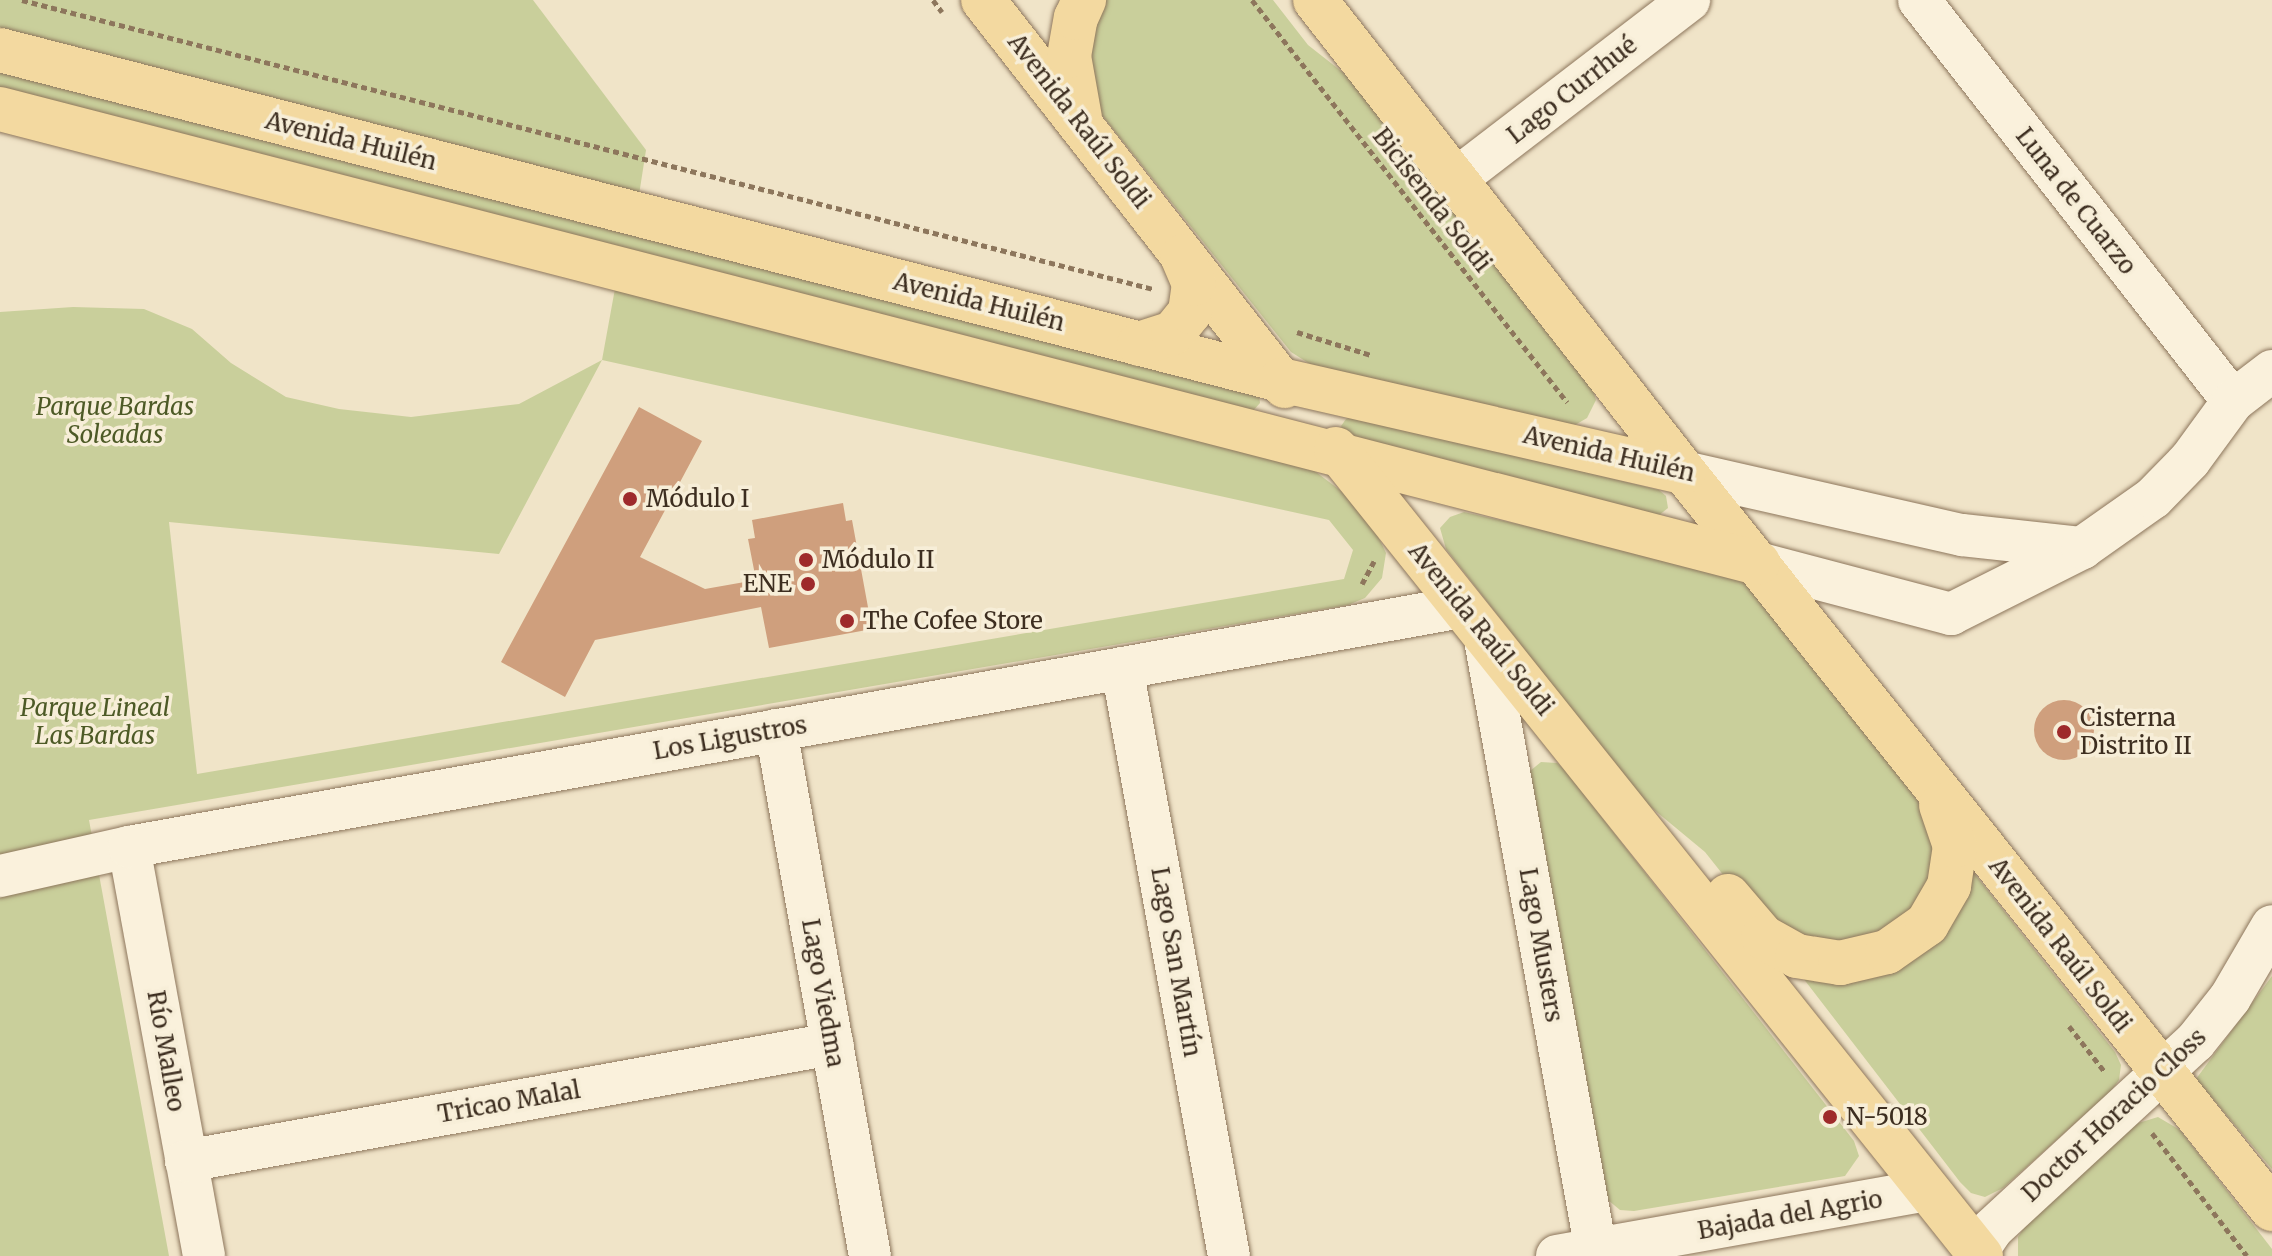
<!DOCTYPE html>
<meta charset="utf-8">
<style>
body{margin:0}
#map{position:relative;width:2272px;height:1256px;overflow:hidden;background:#f0e4c8;font-family:Merriweather,serif}
div>[style]{position:absolute}
.green>*{inset:0;background:#c9cf9b}
.building>*{inset:0;background:#cf9f7d}
.round{border-radius:50%}
.path>*{height:5px;margin-top:-2.5px;transform-origin:0;background:repeating-linear-gradient(90deg,#8d765c 0 6px,transparent 0 10px)}
.roads{filter:drop-shadow(0 0 2px #8d765c) drop-shadow(0 0 2px #8d765c)}
.minor>*{height:42px;margin:-21px;padding:0 21px;transform-origin:21px;border-radius:21px;background:#faf1dc}
.major>*{height:44px;margin:-22px;padding:0 22px;transform-origin:22px;border-radius:22px;background:#f3d9a0}
.dots>*{width:22px;height:22px;translate:-50% -50%;box-sizing:border-box;border:4px solid #f7eed8;border-radius:50%}
span{translate:-50% -50%;white-space:nowrap;text-align:center;line-height:1.15;-webkit-text-stroke:7px #f7eed8;paint-order:stroke}
.street-label{font-size:24px;color:#3d2e20}
.park-label{font-size:24px;color:#4d5a26;font-style:italic}
.poi-label{font-size:24px;color:#3d2e20}
.left{translate:0 -50%;text-align:left}
.right{translate:-100% -50%;text-align:right}
</style>
<div id="map">
<div class="green">
<i style="clip-path:polygon(0 0,533px 0,646px 150px,639px 195px,0 31px)"></i>
<i style="clip-path:polygon(1094px 0,1273px 0,1308px 45px,1350px 78px,1592px 387px,1596px 400px,1587px 418px,1575px 425px,1313px 366px,1291px 352px,1089px 99px)"></i>
<i style="clip-path:polygon(0 67px,1259px 395px,1260px 403px,1252px 412px,0 90px)"></i>
<i style="clip-path:polygon(evenodd,616px 283px,1312px 469px,1345px 494px,1376px 532px,1386px 553px,1382px 578px,1365px 598px,1348px 605px,89px 820px,169px 1256px,0 1256px,0 312px,73px 307px,144px 309px,192px 329px,231px 363px,286px 397px,339px 409px,411px 417px,519px 404px,602px 360px,616px 283px,602px 360px,1329px 520px,1353px 550px,1344px 579px,197px 774px,169px 522px,499px 554px,602px 360px)"></i>
<i style="clip-path:polygon(1354px 416px,1659px 490px,1666px 496px,1668px 508px,1658px 516px,1349px 442px,1341px 426px,1346px 419px)"></i>
<i style="clip-path:polygon(1464px 512px,1733px 573px,1758px 591px,1922px 806px,1936px 831px,1935px 891px,1861px 951px,1763px 925px,1705px 852px,1641px 799px,1446px 549px,1440px 528px,1450px 517px)"></i>
<i style="clip-path:polygon(1541px 762px,1557px 763px,1565px 770px,1854px 1141px,1859px 1156px,1845px 1176px,1634px 1211px,1620px 1210px,1608px 1200px,1530px 771px)"></i>
<i style="clip-path:polygon(1966px 863px,2115px 1052px,2121px 1065px,2119px 1080px,2111px 1091px,2003px 1188px,1985px 1197px,1971px 1193px,1960px 1182px,1793px 965px,1836px 973px)"></i>
<i style="clip-path:polygon(2272px 976px,2272px 1169px,2196px 1079px)"></i>
<i style="clip-path:polygon(2158px 1117px,2180px 1130px,2272px 1249px,2272px 1256px,2018px 1256px,2018px 1237px,2026px 1225px,2135px 1124px)"></i>
</div>
<div class="building">
<i style="clip-path:polygon(639px 407px,702px 441px,640px 557px,705px 589px,756px 580px,748px 539px,755px 538px,752px 520px,843px 503px,846px 521px,852px 520px,872px 629px,769px 648px,761px 607px,595px 640px,565px 697px,501px 662px)"></i>
<i class="round" style="left:2034px;top:700px;width:60px;height:60px"></i>
</div>
<div class="path">
<i style="left:22px;top:0;width:1167px;rotate:14.33deg"></i>
<i style="left:933px;top:0;width:15px;rotate:53deg"></i>
<i style="left:1252px;top:0;width:511px;rotate:51.92deg"></i>
<i style="left:1297px;top:332px;width:77px;rotate:17.3deg"></i>
<i style="left:1362px;top:584px;width:26px;rotate:-62deg"></i>
<i style="left:2069px;top:1026px;width:58px;rotate:52deg"></i>
<i style="left:2152px;top:1133px;width:155px;rotate:52.3deg"></i>
</div>
<div class="roads">
<div class="minor">
<i style="left:1919px;top:0;width:509px;rotate:51.94deg"></i>
<i style="left:1456px;top:179px;width:294px;rotate:-37.5deg"></i>
<i style="left:1684px;top:472px;width:285px;rotate:12.8deg"></i>
<i style="left:1962px;top:535px;width:121px;rotate:6.2deg"></i>
<i style="left:1758px;top:563px;width:200px;rotate:14.8deg"></i>
<i style="left:1951px;top:614px;width:147px;rotate:-26.7deg"></i>
<i style="left:2082px;top:548px;width:87px;rotate:-35.2deg"></i>
<i style="left:2153px;top:498px;width:53px;rotate:-45.8deg"></i>
<i style="left:2190px;top:460px;width:73px;rotate:-53.9deg"></i>
<i style="left:2233px;top:401px;width:49px;rotate:-37.6deg"></i>
<i style="left:1484px;top:634px;width:632px;rotate:79.7deg"></i>
<i style="left:1122px;top:668px;width:598px;rotate:79.69deg"></i>
<i style="left:776px;top:730px;width:534px;rotate:79.87deg"></i>
<i style="left:129px;top:847px;width:416px;rotate:79.6deg"></i>
<i style="left:0;top:876px;width:132px;rotate:-12.7deg"></i>
<i style="left:129px;top:847px;width:1354px;rotate:-10.21deg"></i>
<i style="left:186px;top:1161px;width:657px;rotate:-10.27deg"></i>
<i style="left:1557px;top:1256px;width:377px;rotate:-10.1deg"></i>
<i style="left:1974px;top:1256px;width:32px;rotate:-56deg"></i>
<i style="left:1992px;top:1229px;width:276px;rotate:-42.7deg"></i>
<i style="left:2195px;top:1042px;width:56px;rotate:-51.5deg"></i>
<i style="left:2230px;top:998px;width:83px;rotate:-59.7deg"></i>
</div>
<div class="major">
<i style="left:983px;top:0;width:490px;rotate:52deg"></i>
<i style="left:1315px;top:0;width:599px;rotate:51.98deg"></i>
<i style="left:1684px;top:472px;width:943px;rotate:51.42deg"></i>
<i style="left:0;top:50px;width:1323px;rotate:14.45deg"></i>
<i style="left:1281px;top:380px;width:413px;rotate:12.9deg"></i>
<i style="left:0;top:109px;width:1816px;rotate:14.48deg"></i>
<i style="left:1080px;top:118px;width:63px;rotate:-100.1deg"></i>
<i style="left:1069px;top:56px;width:39px;rotate:-80deg"></i>
<i style="left:1076px;top:18px;width:20px;rotate:-66deg"></i>
<i style="left:1139px;top:344px;width:36px;rotate:-18deg"></i>
<i style="left:1173px;top:333px;width:27px;rotate:-51deg"></i>
<i style="left:1190px;top:312px;width:28px;rotate:-82deg"></i>
<i style="left:1194px;top:284px;width:30px;rotate:-113deg"></i>
<i style="left:1336px;top:449px;width:1033px;rotate:51.37deg"></i>
<i style="left:1728px;top:896px;width:54px;rotate:49.5deg"></i>
<i style="left:1763px;top:937px;width:39px;rotate:29deg"></i>
<i style="left:1797px;top:956px;width:44px;rotate:9.2deg"></i>
<i style="left:1840px;top:963px;width:48px;rotate:-13.2deg"></i>
<i style="left:1887px;top:952px;width:49px;rotate:-35deg"></i>
<i style="left:1927px;top:924px;width:44px;rotate:-59.9deg"></i>
<i style="left:1949px;top:886px;width:40px;rotate:-81.5deg"></i>
<i style="left:1955px;top:846px;width:43px;rotate:-108.9deg"></i>
</div>
</div>
<div class="dots">
<i style="left:630px;top:499px;background:#9e2a2b"></i>
<i style="left:806px;top:560px;background:#9e2a2b"></i>
<i style="left:808px;top:584px;background:#9e2a2b"></i>
<i style="left:847px;top:621px;background:#9e2a2b"></i>
<i style="left:2064px;top:732px;background:#9e2a2b"></i>
<i style="left:1830px;top:1117px;background:#9e2a2b"></i>
</div>
<div class="street-label">
<span style="left:1572px;top:90px;rotate:-38deg">Lago Currhué</span>
<span style="left:1079px;top:121px;rotate:52deg">Avenida Raúl Soldi</span>
<span style="left:351px;top:141px;rotate:14deg">Avenida Huilén</span>
<span style="left:1432px;top:200px;rotate:52deg">Bicisenda Soldi</span>
<span style="left:2076px;top:201px;rotate:52deg">Luna de Cuarzo</span>
<span style="left:979px;top:302px;rotate:14deg">Avenida Huilén</span>
<span style="left:1609px;top:454px;rotate:13deg">Avenida Huilén</span>
<span style="left:1481px;top:629px;rotate:51deg">Avenida Raúl Soldi</span>
<span style="left:730px;top:738px;rotate:-10deg">Los Ligustros</span>
<span style="left:1541px;top:945px;rotate:80deg">Lago Musters</span>
<span style="left:2060px;top:945px;rotate:52deg">Avenida Raúl Soldi</span>
<span style="left:1176px;top:962px;rotate:80deg">Lago San Martín</span>
<span style="left:823px;top:993px;rotate:80deg">Lago Viedma</span>
<span style="left:166px;top:1051px;rotate:80deg">Río Malleo</span>
<span style="left:509px;top:1102px;rotate:-10deg">Tricao Malal</span>
<span style="left:2114px;top:1115px;rotate:-43deg">Doctor Horacio Closs</span>
<span style="left:1790px;top:1215px;rotate:-10deg">Bajada del Agrio</span>
</div>
<div class="park-label">
<span style="left:115px;top:421px">Parque Bardas<br>Soleadas</span>
<span style="left:95px;top:722px">Parque Lineal<br>Las Bardas</span>
</div>
<div class="poi-label">
<span class="left" style="left:646px;top:499px">Módulo I</span>
<span class="left" style="left:822px;top:560px">Módulo II</span>
<span class="right" style="left:792px;top:584px">ENE</span>
<span class="left" style="left:863px;top:621px">The Cofee Store</span>
<span class="left" style="left:2080px;top:732px">Cisterna<br>Distrito II</span>
<span class="left" style="left:1846px;top:1117px">N-5018</span>
</div>
</div>
